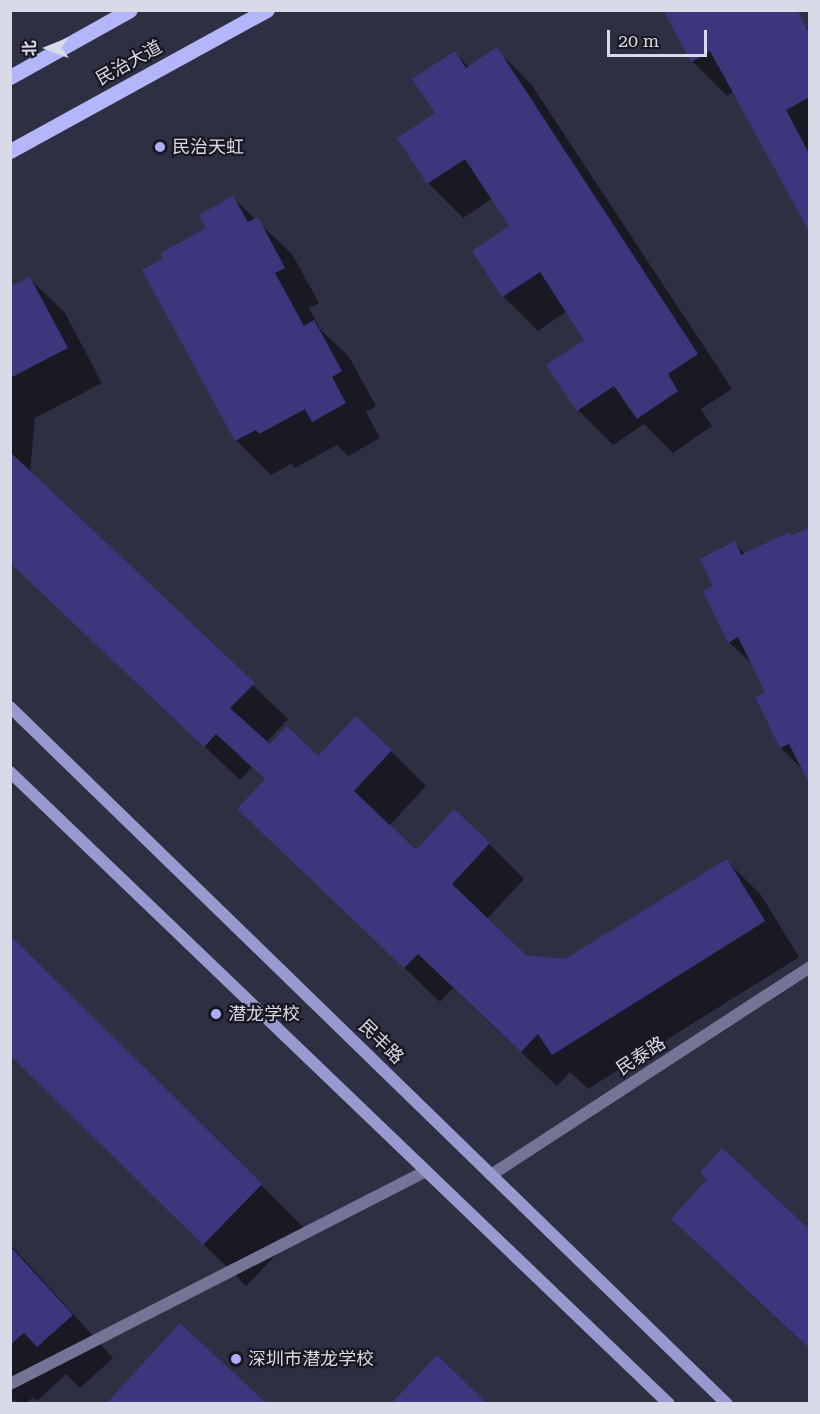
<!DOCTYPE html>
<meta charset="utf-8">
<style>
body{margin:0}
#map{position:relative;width:820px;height:1414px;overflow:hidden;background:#2f2f44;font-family:"Roboto Serif","Noto Sans SC",serif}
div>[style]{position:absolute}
.shadow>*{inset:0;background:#0007}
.building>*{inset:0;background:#3c377c}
.lane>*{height:12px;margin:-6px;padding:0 6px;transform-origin:6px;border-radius:6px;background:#737496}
.street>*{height:12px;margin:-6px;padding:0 6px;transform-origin:6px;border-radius:6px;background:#737496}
.secondary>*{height:12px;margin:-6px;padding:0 6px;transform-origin:6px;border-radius:6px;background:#9899ce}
.primary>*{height:15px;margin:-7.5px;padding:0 7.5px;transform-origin:7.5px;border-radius:7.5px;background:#b4b6fa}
.dots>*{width:16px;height:16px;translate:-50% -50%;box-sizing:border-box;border:3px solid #181822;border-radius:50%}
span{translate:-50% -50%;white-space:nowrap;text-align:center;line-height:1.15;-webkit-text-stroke:4.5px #181822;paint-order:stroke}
.street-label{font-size:18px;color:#d9dae7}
.poi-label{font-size:18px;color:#d9dae7}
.left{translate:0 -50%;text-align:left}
.frame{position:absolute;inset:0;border:12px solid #d9dae7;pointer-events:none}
.north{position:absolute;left:18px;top:18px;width:60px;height:60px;-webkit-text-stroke:4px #181822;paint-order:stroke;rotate:269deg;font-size:16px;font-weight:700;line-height:24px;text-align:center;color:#d9dae7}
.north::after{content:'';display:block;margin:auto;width:21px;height:27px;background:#d9dae7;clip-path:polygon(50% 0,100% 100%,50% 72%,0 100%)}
.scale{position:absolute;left:607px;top:30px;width:100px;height:27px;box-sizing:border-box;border:3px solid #d9dae7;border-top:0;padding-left:8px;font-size:18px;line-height:21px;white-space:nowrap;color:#d9dae7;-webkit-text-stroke:4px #181822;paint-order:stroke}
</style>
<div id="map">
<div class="shadow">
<i style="clip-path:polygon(665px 10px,802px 23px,810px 30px,810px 230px,734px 92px,727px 96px,692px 61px)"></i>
<i style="clip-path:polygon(496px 49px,531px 84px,732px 389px,701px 409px,712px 426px,673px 453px,644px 424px,613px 445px,578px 410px,586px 340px,567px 311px,538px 331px,503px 296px,511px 227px,493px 198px,463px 218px,428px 183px,437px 113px,455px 53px,469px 67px)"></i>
<i style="clip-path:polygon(233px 198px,292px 254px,319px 303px,309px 308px,320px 329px,349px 357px,376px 406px,366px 412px,380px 438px,348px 456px,337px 445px,295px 468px,291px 464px,271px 475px,236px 440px,165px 258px,208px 229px)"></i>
<i style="clip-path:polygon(30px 279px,65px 313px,102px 383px,35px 418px,30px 472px,288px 719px,266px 743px,270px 746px,318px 759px,391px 751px,426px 786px,389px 826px,416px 852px,489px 844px,524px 879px,487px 919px,526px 956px,565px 960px,727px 861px,761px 895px,799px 957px,588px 1089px,570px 1072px,557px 1086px,453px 988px,440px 1002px,239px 809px,265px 780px,252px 767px,240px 780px,10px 563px,10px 289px)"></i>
<i style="clip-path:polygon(792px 537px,805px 772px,781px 748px,767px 692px,754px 666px,729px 642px,715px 587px,734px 543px,745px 554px)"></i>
<i style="clip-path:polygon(10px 1053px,261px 1185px,303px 1227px,246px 1286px)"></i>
<i style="clip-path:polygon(673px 1218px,810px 1232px,810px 1349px,707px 1253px)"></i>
<i style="clip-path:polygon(10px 1244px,113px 1358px,80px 1388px,66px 1374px,37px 1401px,33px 1397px,26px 1404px,18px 1404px,10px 1396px)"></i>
</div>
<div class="building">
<i style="clip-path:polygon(663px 10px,797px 10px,810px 34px,810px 97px,786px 110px,810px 155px,810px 233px,710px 51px,691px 62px)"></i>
<i style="clip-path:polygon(497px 47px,698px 354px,668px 374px,678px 391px,637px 419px,614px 386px,577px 411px,546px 365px,584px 340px,540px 272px,502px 297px,472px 251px,509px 226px,465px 159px,427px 184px,397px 138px,435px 113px,412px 79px,455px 51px,466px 68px)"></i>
<i style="clip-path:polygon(233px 196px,248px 222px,258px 217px,285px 268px,275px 273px,304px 326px,314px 320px,342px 371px,332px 377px,346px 403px,312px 422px,305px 409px,259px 434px,256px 430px,235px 441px,142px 270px,163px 258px,161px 253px,206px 228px,199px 215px)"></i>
<i style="clip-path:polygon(30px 277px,68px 348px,10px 378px,10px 287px)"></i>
<i style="clip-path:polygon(10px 452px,255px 683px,230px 708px,270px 744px,287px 726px,318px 756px,356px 716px,392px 750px,354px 791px,416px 850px,454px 809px,490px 843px,452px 884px,526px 955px,565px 959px,727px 859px,765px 921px,552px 1055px,538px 1034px,521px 1052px,418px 954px,404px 968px,237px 809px,265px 779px,216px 734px,204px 747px,10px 563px)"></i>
<i style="clip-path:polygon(810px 527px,810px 785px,789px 744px,780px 748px,755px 697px,765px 692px,738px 637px,728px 643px,703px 591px,713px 586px,700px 559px,735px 541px,741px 555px,789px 532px,791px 536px)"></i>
<i style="clip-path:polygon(10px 935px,262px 1184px,203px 1245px,10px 1055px)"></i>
<i style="clip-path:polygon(722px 1148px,810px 1230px,810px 1349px,671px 1219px,707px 1179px,700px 1172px)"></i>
<i style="clip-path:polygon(10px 1246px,73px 1315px,37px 1347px,24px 1333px,10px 1345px)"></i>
<i style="clip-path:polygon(180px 1323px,267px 1404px,106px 1404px)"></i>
<i style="clip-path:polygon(437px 1355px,488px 1404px,391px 1404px)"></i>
</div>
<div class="lane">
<i style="left:10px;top:1384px;width:465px;rotate:-27.1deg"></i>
</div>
<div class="street">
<i style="left:491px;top:1175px;width:381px;rotate:-33.1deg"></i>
</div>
<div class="secondary">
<i style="left:10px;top:707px;width:1000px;rotate:44.19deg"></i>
<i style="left:10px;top:772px;width:913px;rotate:43.8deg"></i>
</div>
<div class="primary">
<i style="left:10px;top:77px;width:137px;rotate:-29.2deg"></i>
<i style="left:10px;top:151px;width:293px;rotate:-28.8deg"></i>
</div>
<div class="dots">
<i style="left:160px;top:147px;background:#adaffb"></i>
<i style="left:216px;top:1014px;background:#adaffb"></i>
<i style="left:236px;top:1359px;background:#adaffb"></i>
</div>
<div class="street-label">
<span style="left:129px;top:63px;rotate:-29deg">民治大道</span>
<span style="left:381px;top:1042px;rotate:44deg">民丰路</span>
<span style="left:641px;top:1056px;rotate:-33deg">民泰路</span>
</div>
<div class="poi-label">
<span class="left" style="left:172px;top:147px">民治天虹</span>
<span class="left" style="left:228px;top:1014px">潜龙学校</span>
<span class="left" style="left:248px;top:1359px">深圳市潜龙学校</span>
</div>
<div class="frame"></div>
<div class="north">北</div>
<div class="scale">20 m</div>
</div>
